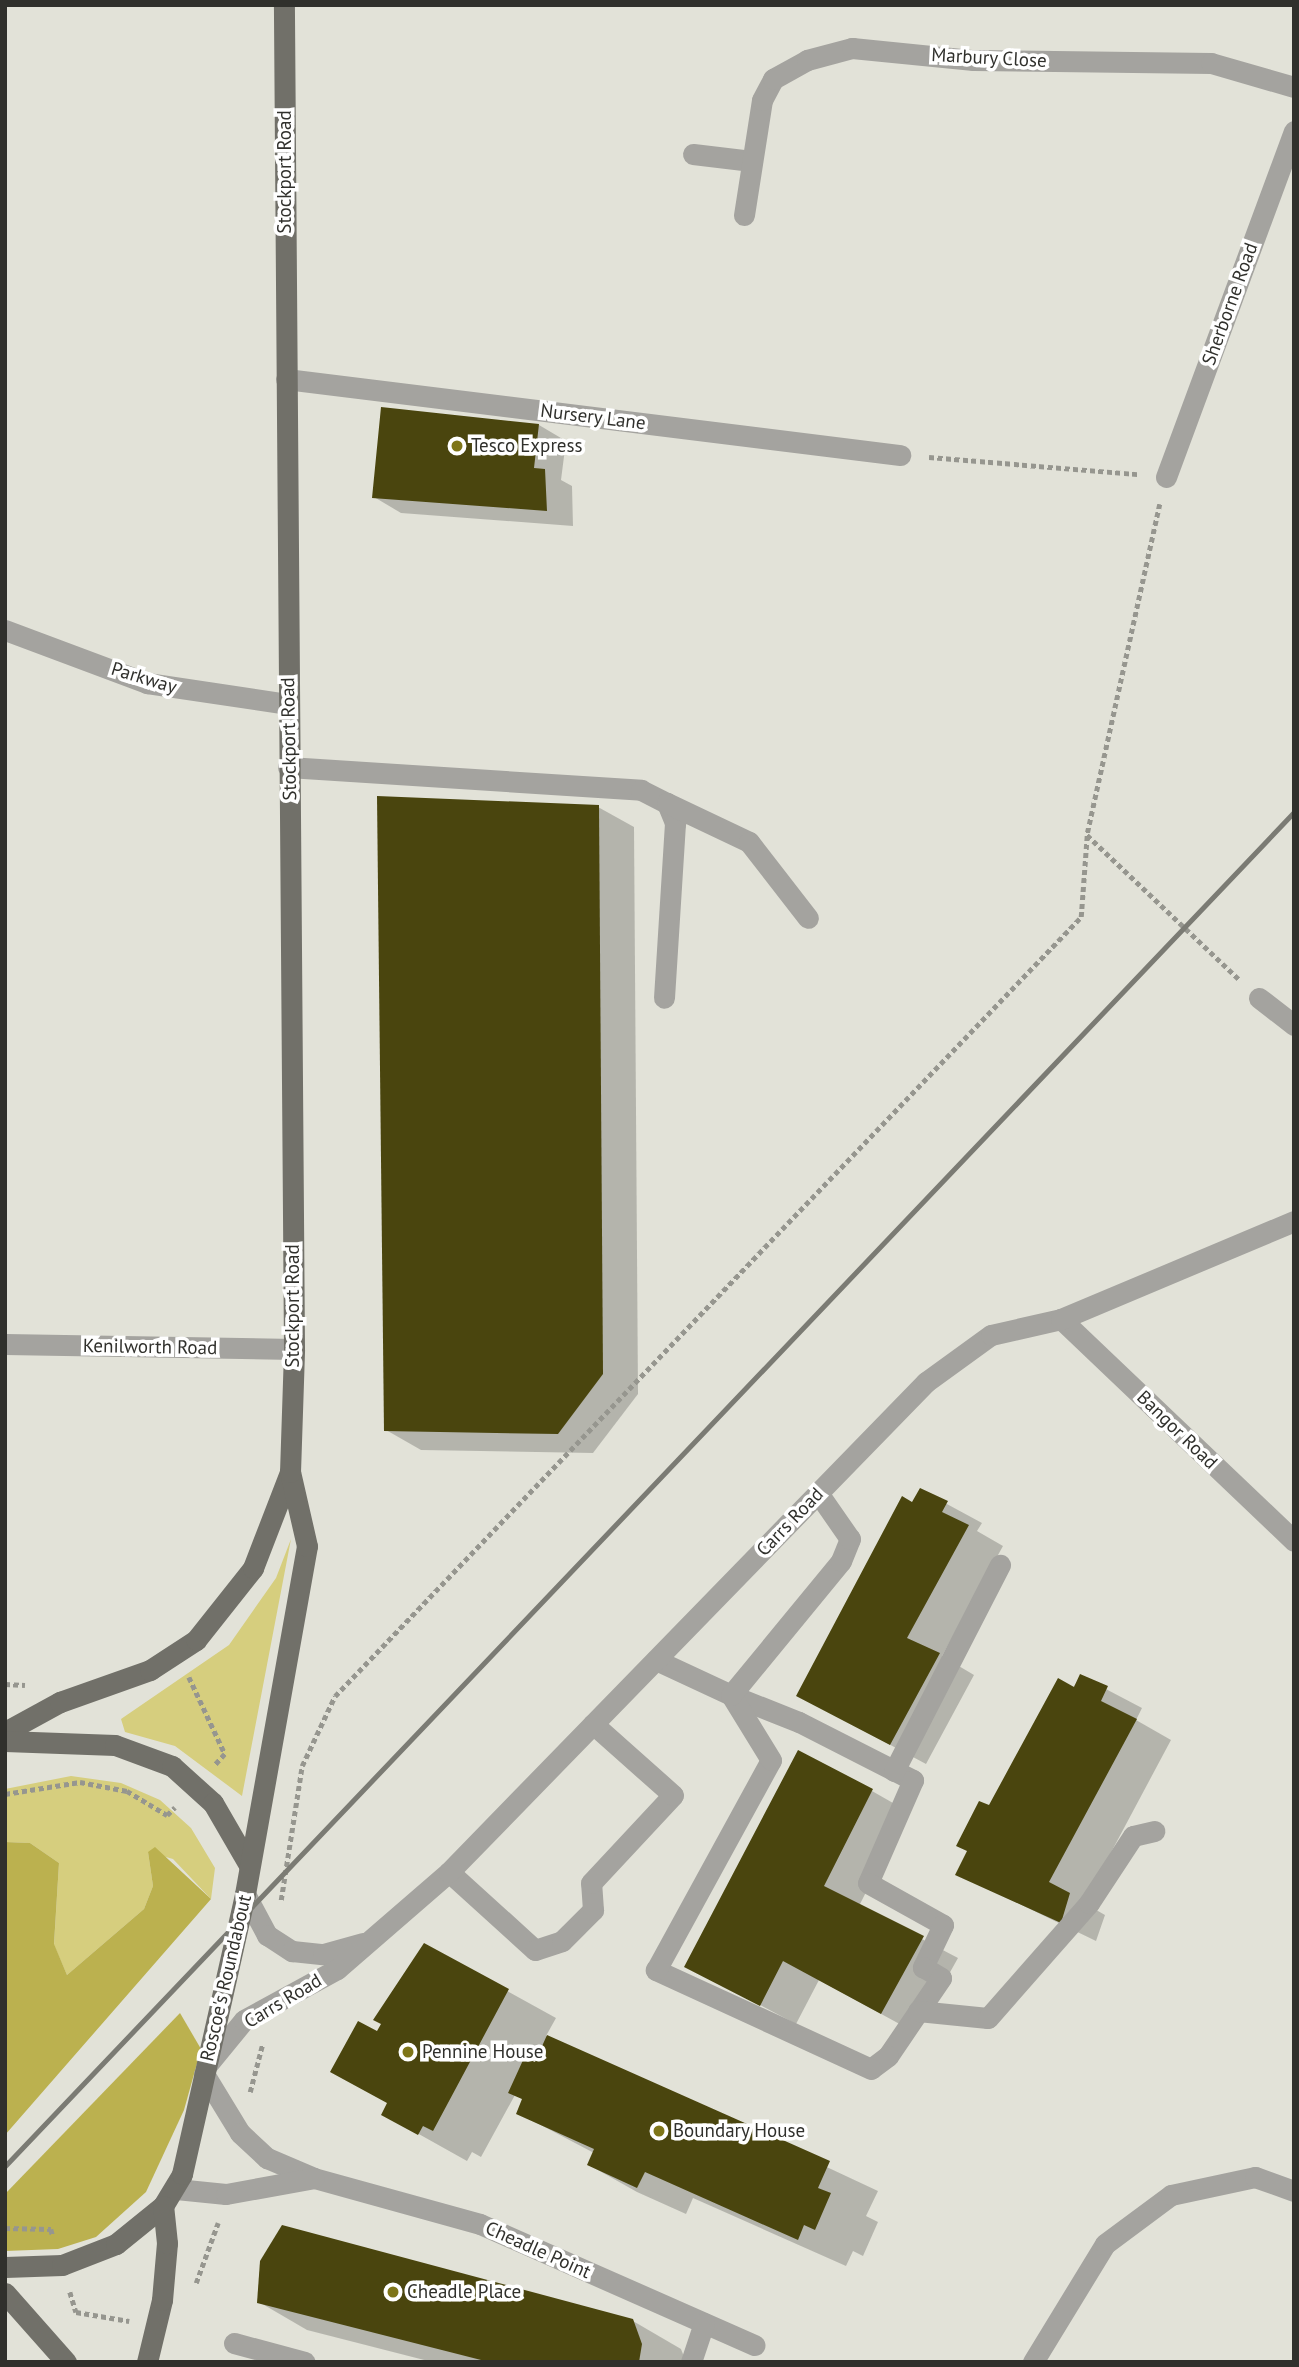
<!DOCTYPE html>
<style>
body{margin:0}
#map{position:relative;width:1299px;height:2367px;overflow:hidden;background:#e2e2d8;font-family:"PT Sans",sans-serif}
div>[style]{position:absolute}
.green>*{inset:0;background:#d6ce7e}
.forest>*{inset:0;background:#bbb14f}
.shadow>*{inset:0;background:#0003}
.building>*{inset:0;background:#4a450e}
.path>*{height:4.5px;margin-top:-2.25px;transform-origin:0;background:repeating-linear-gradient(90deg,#96968f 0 5px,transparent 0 8.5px)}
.lane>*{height:21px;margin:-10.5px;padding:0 10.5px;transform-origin:10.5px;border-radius:10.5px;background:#a4a39f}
.street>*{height:21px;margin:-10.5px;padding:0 10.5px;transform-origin:10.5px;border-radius:10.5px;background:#a4a39f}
.primary>*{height:21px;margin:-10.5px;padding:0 10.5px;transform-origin:10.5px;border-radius:10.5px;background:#717069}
.rail>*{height:5px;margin:-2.5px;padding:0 2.5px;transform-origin:2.5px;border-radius:2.5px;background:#7b7b74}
.dots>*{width:19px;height:19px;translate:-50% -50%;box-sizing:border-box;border:4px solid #fff;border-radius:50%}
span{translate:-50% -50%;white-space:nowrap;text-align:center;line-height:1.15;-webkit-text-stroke:7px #fff;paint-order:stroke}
.street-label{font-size:19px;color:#30302c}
.poi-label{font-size:19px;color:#30302c}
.left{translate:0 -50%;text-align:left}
.frame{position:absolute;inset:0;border:7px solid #30302c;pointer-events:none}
</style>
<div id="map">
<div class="green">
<i style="clip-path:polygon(291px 1539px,262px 1691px,242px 1796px,175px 1746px,125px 1732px,121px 1719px,229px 1645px,276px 1578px)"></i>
<i style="clip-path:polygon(71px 1776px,121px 1783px,160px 1800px,191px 1828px,215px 1868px,211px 1899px,173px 1859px,148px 1852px,153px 1886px,144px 1909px,67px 1975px,54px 1945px,59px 1863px,30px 1843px,5px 1842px,5px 1789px)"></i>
</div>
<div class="forest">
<i style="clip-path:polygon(5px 1842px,30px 1843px,59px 1863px,54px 1944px,67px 1975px,144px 1909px,153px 1886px,148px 1852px,155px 1847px,211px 1899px,5px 2135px)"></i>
<i style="clip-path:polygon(180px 2013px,201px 2049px,184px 2110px,146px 2192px,96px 2237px,58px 2249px,5px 2251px,5px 2194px)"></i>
</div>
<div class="shadow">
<i style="clip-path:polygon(539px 425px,566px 441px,561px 480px,572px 486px,573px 526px,401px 513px,374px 497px)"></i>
<i style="clip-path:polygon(598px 807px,634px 827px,638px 1394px,593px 1453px,421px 1450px,386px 1430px)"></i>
<i style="clip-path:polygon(921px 1490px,982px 1523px,977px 1531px,1003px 1546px,942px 1656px,974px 1675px,926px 1764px,799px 1696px)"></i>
<i style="clip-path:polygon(1081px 1676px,1142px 1708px,1136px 1720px,1171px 1740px,1084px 1903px,1105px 1915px,1096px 1941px,958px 1874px,990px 1807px)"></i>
<i style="clip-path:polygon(872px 1791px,907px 1811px,859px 1906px,958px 1958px,916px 2033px,819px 1980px,796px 2024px,687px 1966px)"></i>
<i style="clip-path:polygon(evenodd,424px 1945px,556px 2018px,546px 2036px,878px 2191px,866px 2216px,878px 2222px,863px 2256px,853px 2251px,846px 2266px,693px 2198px,686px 2214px,637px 2192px,589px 2165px,594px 2153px,518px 2113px,524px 2100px,515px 2095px,481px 2157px,472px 2152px,467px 2161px,383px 2114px,389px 2104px,378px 2034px,424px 1945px,540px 2048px,536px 2064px,532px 2063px,540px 2048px)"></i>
<i style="clip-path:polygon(259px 2302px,633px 2321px,681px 2349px,686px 2362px,432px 2362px,307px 2330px)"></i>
</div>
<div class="building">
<i style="clip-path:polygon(381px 407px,539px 424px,534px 468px,545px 469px,547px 511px,372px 498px)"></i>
<i style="clip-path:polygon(377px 796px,599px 805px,603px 1374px,558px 1434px,384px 1431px)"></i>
<i style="clip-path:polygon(920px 1488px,948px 1501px,942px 1512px,969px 1525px,907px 1638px,940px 1653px,890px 1745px,796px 1696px,902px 1496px,912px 1502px)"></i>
<i style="clip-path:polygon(1080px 1674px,1108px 1686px,1101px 1701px,1137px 1719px,1049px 1882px,1070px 1893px,1061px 1923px,955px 1875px,967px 1851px,956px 1846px,979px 1801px,989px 1805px,1058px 1678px,1074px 1687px)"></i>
<i style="clip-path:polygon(798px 1750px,873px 1789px,824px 1886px,924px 1936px,881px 2014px,783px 1961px,760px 2006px,684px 1967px)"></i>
<i style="clip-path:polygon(424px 1943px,509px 1989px,433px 2131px,423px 2126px,418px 2135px,381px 2115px,387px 2103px,330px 2072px,358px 2021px,377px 2031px,381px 2024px,373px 2020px)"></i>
<i style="clip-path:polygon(547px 2035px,830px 2161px,818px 2188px,831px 2193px,815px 2230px,804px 2225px,798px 2240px,645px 2172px,637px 2188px,587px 2165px,594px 2149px,516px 2114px,522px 2099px,508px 2093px,524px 2058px,535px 2062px)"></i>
<i style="clip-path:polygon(282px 2225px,633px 2319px,642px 2344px,639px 2362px,489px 2362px,257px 2303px,260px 2261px)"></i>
</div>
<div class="path">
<i style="left:929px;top:457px;width:209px;rotate:4.7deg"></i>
<i style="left:1160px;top:504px;width:339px;rotate:102.4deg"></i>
<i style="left:1087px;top:835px;width:209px;rotate:43.5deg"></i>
<i style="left:189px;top:1677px;width:85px;rotate:64.9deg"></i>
<i style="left:225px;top:1754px;width:15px;rotate:132deg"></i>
<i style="left:5px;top:1684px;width:20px;rotate:3deg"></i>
<i style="left:5px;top:1794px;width:76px;rotate:-9.1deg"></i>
<i style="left:80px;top:1782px;width:48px;rotate:10.8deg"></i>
<i style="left:127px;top:1791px;width:47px;rotate:31deg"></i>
<i style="left:167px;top:1815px;width:11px;rotate:-45deg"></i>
<i style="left:281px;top:1900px;width:136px;rotate:-81.1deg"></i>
<i style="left:302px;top:1766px;width:77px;rotate:-64.8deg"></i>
<i style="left:335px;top:1696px;width:1079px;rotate:-46.24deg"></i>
<i style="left:1081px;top:917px;width:82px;rotate:-85.8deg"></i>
<i style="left:250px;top:2092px;width:48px;rotate:-75.4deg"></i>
<i style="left:5px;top:2228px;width:46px;rotate:1.2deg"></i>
<i style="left:51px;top:2229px;width:8px;rotate:76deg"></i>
<i style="left:196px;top:2283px;width:64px;rotate:-69.9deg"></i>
<i style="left:70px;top:2292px;width:21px;rotate:73deg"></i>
<i style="left:76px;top:2312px;width:54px;rotate:9.6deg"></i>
</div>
<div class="lane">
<i style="left:288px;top:767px;width:354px;rotate:3.7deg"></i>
<i style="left:641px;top:790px;width:29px;rotate:27deg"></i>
<i style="left:667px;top:803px;width:22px;rotate:68deg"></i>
<i style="left:675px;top:823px;width:175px;rotate:93.6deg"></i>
<i style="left:667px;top:803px;width:91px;rotate:25.4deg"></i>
<i style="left:749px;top:842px;width:96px;rotate:52.2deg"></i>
<i style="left:656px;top:1660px;width:83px;rotate:25deg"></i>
<i style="left:731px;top:1695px;width:73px;rotate:21.7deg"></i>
<i style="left:799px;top:1722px;width:128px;rotate:27deg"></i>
<i style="left:913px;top:1780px;width:112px;rotate:113.6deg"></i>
<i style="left:868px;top:1883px;width:86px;rotate:29.2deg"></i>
<i style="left:943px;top:1925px;width:47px;rotate:115.5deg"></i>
<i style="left:923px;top:1967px;width:21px;rotate:31deg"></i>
<i style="left:941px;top:1978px;width:94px;rotate:124.2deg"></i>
<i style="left:888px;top:2056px;width:21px;rotate:143deg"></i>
<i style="left:871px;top:2069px;width:237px;rotate:-155.3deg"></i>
<i style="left:656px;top:1970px;width:239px;rotate:-61.3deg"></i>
<i style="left:771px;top:1760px;width:76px;rotate:-121.6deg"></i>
<i style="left:731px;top:1695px;width:173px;rotate:-50.6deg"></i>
<i style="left:841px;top:1561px;width:24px;rotate:-68deg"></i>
<i style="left:850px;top:1539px;width:56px;rotate:-124.8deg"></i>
<i style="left:894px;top:1771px;width:232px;rotate:-62.8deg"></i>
<i style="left:449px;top:1872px;width:116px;rotate:42.2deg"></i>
<i style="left:535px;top:1950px;width:28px;rotate:-18deg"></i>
<i style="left:562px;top:1941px;width:44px;rotate:-45deg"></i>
<i style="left:593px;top:1910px;width:27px;rotate:-94deg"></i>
<i style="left:591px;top:1883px;width:120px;rotate:-47deg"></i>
<i style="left:673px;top:1795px;width:107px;rotate:-138.4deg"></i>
<i style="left:918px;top:2011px;width:70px;rotate:5.7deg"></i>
<i style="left:988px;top:2018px;width:153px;rotate:-48.7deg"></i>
<i style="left:1089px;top:1903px;width:80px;rotate:-56.7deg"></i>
<i style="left:1133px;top:1836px;width:22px;rotate:-13deg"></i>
<i style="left:204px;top:2074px;width:69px;rotate:58.6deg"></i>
<i style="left:240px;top:2133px;width:37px;rotate:43deg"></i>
<i style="left:267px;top:2158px;width:51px;rotate:23.1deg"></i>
<i style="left:314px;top:2178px;width:172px;rotate:15.5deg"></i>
<i style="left:480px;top:2224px;width:300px;rotate:23.8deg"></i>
<i style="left:176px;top:2189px;width:50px;rotate:5.7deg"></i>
<i style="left:226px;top:2194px;width:89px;rotate:-10.3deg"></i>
<i style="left:234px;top:2343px;width:73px;rotate:15deg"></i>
<i style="left:691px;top:2362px;width:41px;rotate:-71.6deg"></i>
</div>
<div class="street">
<i style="left:693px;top:154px;width:59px;rotate:6.8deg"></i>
<i style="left:744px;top:215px;width:116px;rotate:-81.1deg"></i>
<i style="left:762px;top:100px;width:24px;rotate:-62deg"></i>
<i style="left:773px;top:79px;width:39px;rotate:-29deg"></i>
<i style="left:807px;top:60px;width:47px;rotate:-14.9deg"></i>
<i style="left:852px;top:48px;width:122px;rotate:5.7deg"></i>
<i style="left:973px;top:60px;width:238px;rotate:0.7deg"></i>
<i style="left:1211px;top:63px;width:86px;rotate:16.1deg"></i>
<i style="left:286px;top:379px;width:619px;rotate:7.06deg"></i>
<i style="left:1166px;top:477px;width:369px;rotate:-69.7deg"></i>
<i style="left:5px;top:630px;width:152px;rotate:20.5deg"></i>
<i style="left:147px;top:683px;width:143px;rotate:8.5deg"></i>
<i style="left:1259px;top:998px;width:44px;rotate:37.6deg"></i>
<i style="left:1061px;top:1319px;width:322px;rotate:43.6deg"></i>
<i style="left:5px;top:1344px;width:289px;rotate:1deg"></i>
<i style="left:245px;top:1894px;width:47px;rotate:61.8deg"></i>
<i style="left:267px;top:1935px;width:30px;rotate:33deg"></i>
<i style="left:292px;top:1951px;width:31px;rotate:6deg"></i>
<i style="left:323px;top:1954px;width:41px;rotate:-15.4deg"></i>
<i style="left:207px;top:2065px;width:58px;rotate:-50.6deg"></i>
<i style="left:244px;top:2020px;width:106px;rotate:-28.7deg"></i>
<i style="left:337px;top:1969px;width:148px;rotate:-40.9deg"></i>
<i style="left:449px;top:1872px;width:684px;rotate:-45.77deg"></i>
<i style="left:926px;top:1382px;width:80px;rotate:-35.9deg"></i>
<i style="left:991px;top:1335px;width:72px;rotate:-12.9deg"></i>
<i style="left:1061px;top:1319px;width:253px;rotate:-22.8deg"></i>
<i style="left:1033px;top:2362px;width:138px;rotate:-58.6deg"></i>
<i style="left:1105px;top:2244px;width:82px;rotate:-36.6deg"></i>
<i style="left:1171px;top:2195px;width:86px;rotate:-12.1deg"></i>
<i style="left:1255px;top:2177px;width:41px;rotate:19.7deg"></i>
</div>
<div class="primary">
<i style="left:5px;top:1732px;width:63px;rotate:-28.6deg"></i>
<i style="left:60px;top:1702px;width:96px;rotate:-19.6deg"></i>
<i style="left:150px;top:1670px;width:55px;rotate:-33.1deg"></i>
<i style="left:196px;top:1640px;width:92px;rotate:-51.6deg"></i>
<i style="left:253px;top:1568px;width:103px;rotate:-68.9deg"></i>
<i style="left:5px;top:1741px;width:110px;rotate:2.1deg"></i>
<i style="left:115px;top:1745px;width:61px;rotate:20.2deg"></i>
<i style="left:172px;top:1766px;width:55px;rotate:42.1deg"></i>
<i style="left:213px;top:1803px;width:72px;rotate:59.9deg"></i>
<i style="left:5px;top:2267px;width:57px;rotate:-2deg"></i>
<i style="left:62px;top:2265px;width:58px;rotate:-21.3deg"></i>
<i style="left:116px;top:2244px;width:60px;rotate:-39deg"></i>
<i style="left:163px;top:2206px;width:37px;rotate:-59deg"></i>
<i style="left:182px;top:2174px;width:287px;rotate:-77.3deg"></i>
<i style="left:245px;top:1894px;width:353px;rotate:-79.9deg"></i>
<i style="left:307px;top:1546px;width:76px;rotate:-102.9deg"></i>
<i style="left:290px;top:1472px;width:123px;rotate:-88.1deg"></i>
<i style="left:294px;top:1349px;width:1344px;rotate:-90.43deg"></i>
<i style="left:5px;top:2293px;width:92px;rotate:48.5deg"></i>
<i style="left:147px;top:2362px;width:64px;rotate:-76.4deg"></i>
<i style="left:162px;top:2300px;width:57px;rotate:-85deg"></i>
<i style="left:167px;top:2243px;width:37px;rotate:-96deg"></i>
</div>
<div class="rail">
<i style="left:5px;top:2166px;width:1869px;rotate:-46.41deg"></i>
</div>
<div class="dots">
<i style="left:457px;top:446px;background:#7e7518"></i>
<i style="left:408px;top:2052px;background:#7e7518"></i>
<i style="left:659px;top:2131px;background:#7e7518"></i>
<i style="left:393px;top:2292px;background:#7e7518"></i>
</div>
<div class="street-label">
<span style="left:989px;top:58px;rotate:3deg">Marbury Close</span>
<span style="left:285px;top:172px;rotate:-90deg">Stockport Road</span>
<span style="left:1230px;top:304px;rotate:-70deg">Sherborne Road</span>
<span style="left:593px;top:417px;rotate:7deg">Nursery Lane</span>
<span style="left:144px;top:678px;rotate:17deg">Parkway</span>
<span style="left:289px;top:739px;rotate:-91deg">Stockport Road</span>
<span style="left:293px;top:1306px;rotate:-90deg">Stockport Road</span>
<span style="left:150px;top:1347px;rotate:1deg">Kenilworth Road</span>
<span style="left:1177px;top:1430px;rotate:44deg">Bangor Road</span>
<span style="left:790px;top:1522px;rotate:-46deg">Carrs Road</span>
<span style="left:226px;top:1978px;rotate:-77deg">Roscoe's Roundabout</span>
<span style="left:283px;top:2001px;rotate:-31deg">Carrs Road</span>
<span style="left:538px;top:2250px;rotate:24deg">Cheadle Point</span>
</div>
<div class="poi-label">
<span class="left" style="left:471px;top:446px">Tesco Express</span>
<span class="left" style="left:422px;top:2052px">Pennine House</span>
<span class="left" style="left:673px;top:2131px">Boundary House</span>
<span class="left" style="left:407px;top:2292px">Cheadle Place</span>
</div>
<div class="frame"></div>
</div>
